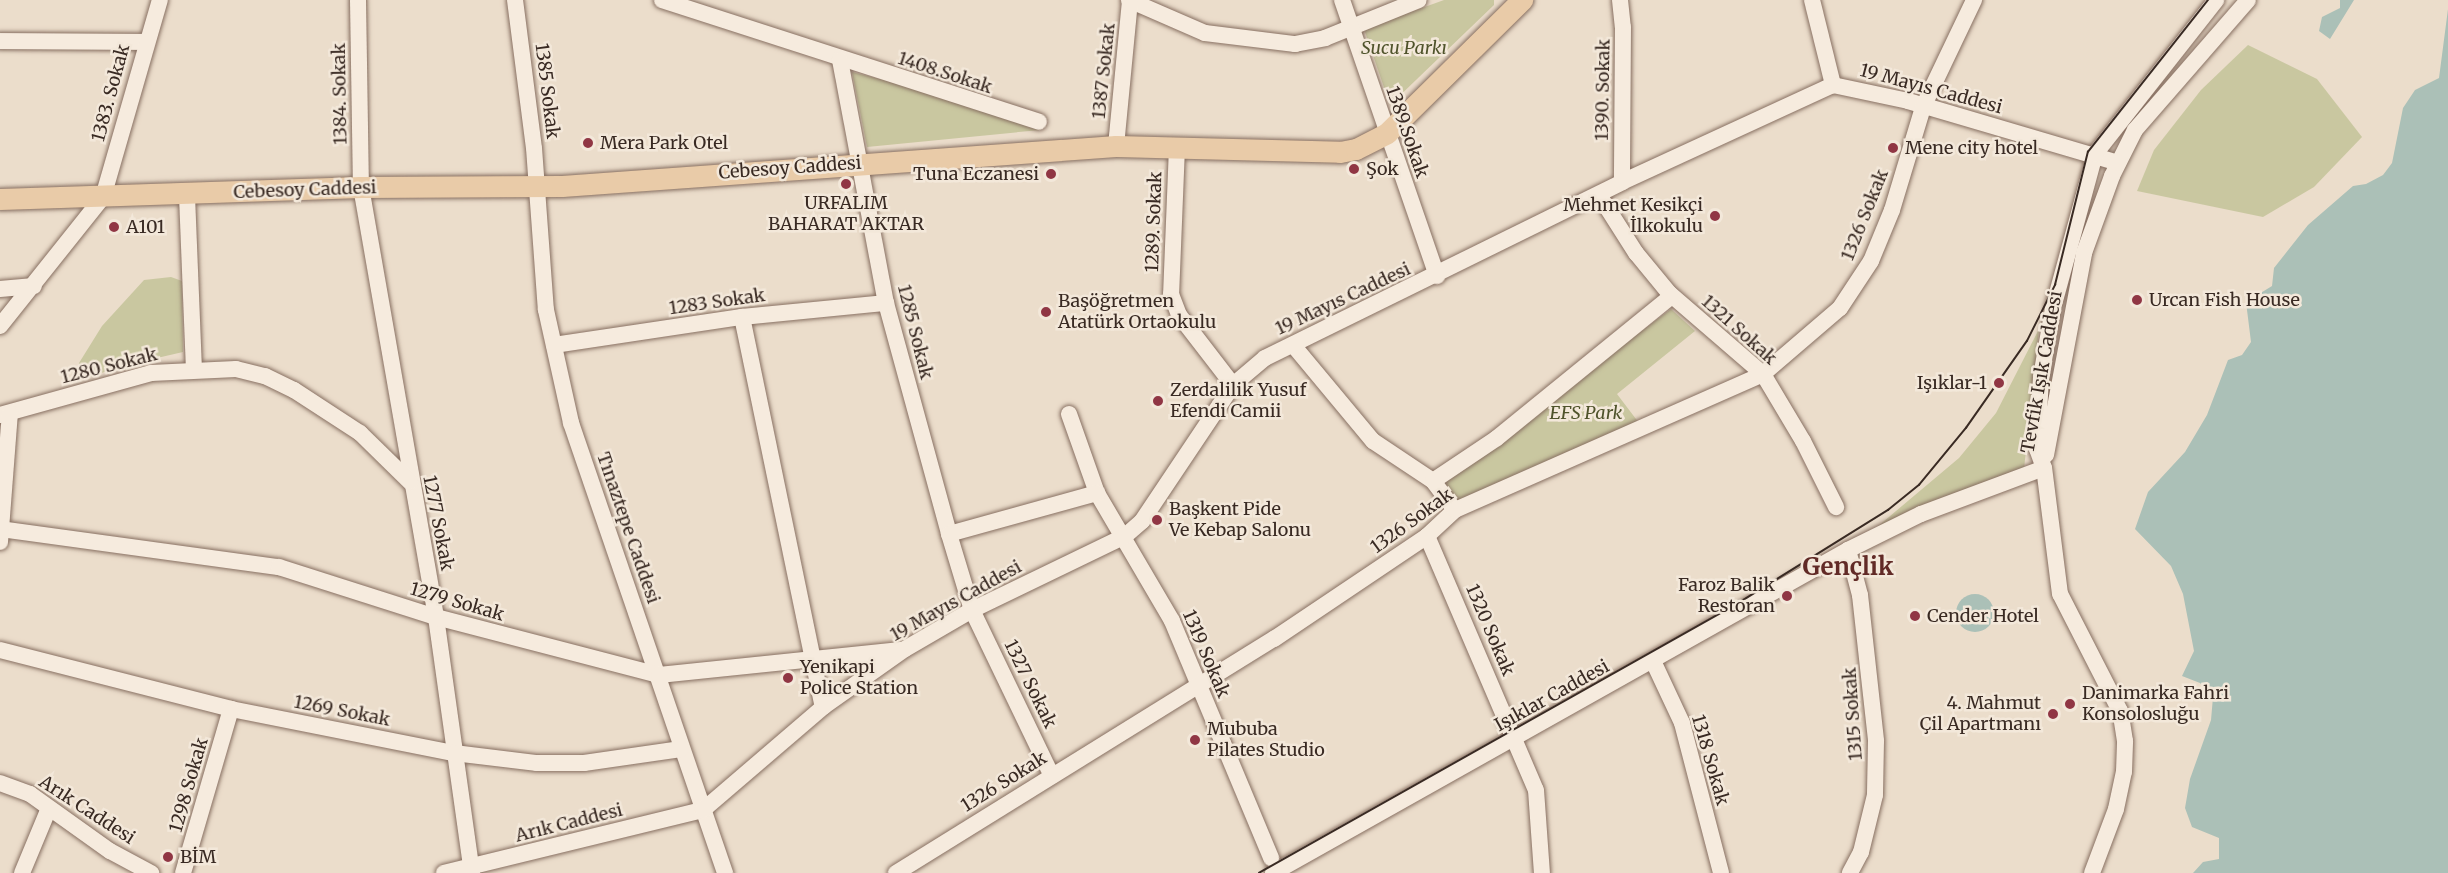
<!DOCTYPE html>
<meta charset="utf-8">
<style>
body{margin:0}
#map{position:relative;width:2448px;height:873px;overflow:hidden;background:#ebddcb;font-family:Merriweather,serif}
div>[style]{position:absolute}
.green>*{inset:0;background:#c9c7a0}
.water>*{inset:0;background:#abc0b7}
.round{border-radius:50%}
.roads{filter:drop-shadow(0 0 2px #876f61) drop-shadow(0 0 2px #876f61)}
.minor>*{height:16px;margin:-8px;padding:0 8px;transform-origin:8px;border-radius:8px;background:#f6ebde}
.major>*{height:21px;margin:-10.5px;padding:0 10.5px;transform-origin:10.5px;border-radius:10.5px;background:#e9cba8}
.tram>*{height:1.5px;margin:-0.75px;padding:0 0.75px;transform-origin:0.75px;border-radius:0.75px;background:#392a23}
.dots>*{width:16px;height:16px;translate:-50% -50%;box-sizing:border-box;border:3px solid #f3e8da;border-radius:50%}
span{translate:-50% -50%;white-space:nowrap;text-align:center;line-height:1.15;-webkit-text-stroke:5px #f3e8da;paint-order:stroke}
.park-label{font-size:18px;color:#4f532b;font-style:italic}
.street-label{font-size:18px;color:#392a23}
.poi-label{font-size:18px;color:#392a23}
.left{translate:0 -50%;text-align:left}
.right{translate:-100% -50%;text-align:right}
.district-label{font-size:24px;color:#612a26;font-weight:700}
</style>
<div id="map">
<div class="green">
<i style="clip-path:polygon(1444px 0,1494px 0,1494px 5px,1390px 105px,1364px 29px)"></i>
<i style="clip-path:polygon(2248px 45px,2317px 79px,2362px 137px,2314px 187px,2263px 217px,2137px 191px,2154px 150px,2201px 90px)"></i>
<i style="clip-path:polygon(852px 72px,896px 83px,1040px 130px,867px 147px)"></i>
<i style="clip-path:polygon(171px 277px,182px 281px,183px 352px,118px 367px,77px 382px,79px 363px,102px 326px,144px 280px)"></i>
<i style="clip-path:polygon(1671px 309px,1695px 331px,1617px 394px,1639px 423px,1453px 507px,1439px 482px)"></i>
<i style="clip-path:polygon(2039px 329px,2024px 469px,1877px 527px,1959px 458px,1996px 413px)"></i>
</div>
<div class="water">
<i style="clip-path:polygon(2340px 0,2354px 0,2330px 39px,2319px 31px,2322px 17px,2340px 8px)"></i>
<i style="clip-path:polygon(2448px 9px,2448px 873px,2193px 873px,2203px 862px,2219px 859px,2219px 838px,2192px 827px,2185px 808px,2190px 779px,2211px 720px,2213px 697px,2200px 683px,2182px 676px,2194px 651px,2183px 594px,2171px 566px,2135px 529px,2148px 492px,2185px 452px,2207px 415px,2228px 360px,2242px 355px,2251px 342px,2246px 302px,2272px 286px,2274px 268px,2308px 225px,2353px 186px,2366px 184px,2383px 175px,2392px 163px,2403px 108px,2415px 90px,2439px 78px)"></i>
<i class="round" style="left:1956px;top:594px;width:38px;height:38px"></i>
</div>
<div class="roads">
<div class="minor">
<i style="left:358px;top:0;width:187px;rotate:89.1deg"></i>
<i style="left:361px;top:187px;width:436px;rotate:80.1deg"></i>
<i style="left:436px;top:617px;width:259px;rotate:82deg"></i>
<i style="left:515px;top:0;width:149px;rotate:82.7deg"></i>
<i style="left:534px;top:148px;width:162px;rotate:85.8deg"></i>
<i style="left:546px;top:310px;width:116px;rotate:77.5deg"></i>
<i style="left:571px;top:423px;width:476px;rotate:71.1deg"></i>
<i style="left:662px;top:0;width:396px;rotate:17.9deg"></i>
<i style="left:1129px;top:0;width:83px;rotate:23.5deg"></i>
<i style="left:1205px;top:33px;width:91px;rotate:7deg"></i>
<i style="left:1295px;top:44px;width:31px;rotate:-11deg"></i>
<i style="left:1325px;top:38px;width:101px;rotate:-22deg"></i>
<i style="left:1342px;top:0;width:292px;rotate:71deg"></i>
<i style="left:1620px;top:0;width:27px;rotate:84deg"></i>
<i style="left:1623px;top:27px;width:155px;rotate:90.4deg"></i>
<i style="left:1812px;top:0;width:88px;rotate:76.1deg"></i>
<i style="left:0;top:41px;width:145px;rotate:0.4deg"></i>
<i style="left:840px;top:60px;width:247px;rotate:79.3deg"></i>
<i style="left:886px;top:303px;width:239px;rotate:74.7deg"></i>
<i style="left:949px;top:534px;width:79px;rotate:73.2deg"></i>
<i style="left:972px;top:610px;width:184px;rotate:64.3deg"></i>
<i style="left:1116px;top:146px;width:147px;rotate:-84.5deg"></i>
<i style="left:1177px;top:147px;width:147px;rotate:92.3deg"></i>
<i style="left:1171px;top:294px;width:22px;rotate:69deg"></i>
<i style="left:1179px;top:315px;width:88px;rotate:52.4deg"></i>
<i style="left:1599px;top:195px;width:69px;rotate:57.5deg"></i>
<i style="left:1636px;top:253px;width:52px;rotate:50.5deg"></i>
<i style="left:1669px;top:293px;width:124px;rotate:40.8deg"></i>
<i style="left:1763px;top:374px;width:78px;rotate:59.2deg"></i>
<i style="left:1803px;top:441px;width:74px;rotate:63.4deg"></i>
<i style="left:187px;top:196px;width:173px;rotate:87.7deg"></i>
<i style="left:0;top:289px;width:34px;rotate:-5deg"></i>
<i style="left:742px;top:317px;width:398px;rotate:78.3deg"></i>
<i style="left:0;top:326px;width:165px;rotate:-51.4deg"></i>
<i style="left:103px;top:197px;width:205px;rotate:-73.9deg"></i>
<i style="left:554px;top:345px;width:190px;rotate:-8.5deg"></i>
<i style="left:742px;top:317px;width:145px;rotate:-5.6deg"></i>
<i style="left:1293px;top:345px;width:125px;rotate:50.2deg"></i>
<i style="left:1373px;top:441px;width:72px;rotate:33.7deg"></i>
<i style="left:1433px;top:481px;width:36px;rotate:53deg"></i>
<i style="left:1069px;top:414px;width:84px;rotate:70.5deg"></i>
<i style="left:1097px;top:493px;width:148px;rotate:59.6deg"></i>
<i style="left:1172px;top:621px;width:257px;rotate:67.3deg"></i>
<i style="left:0;top:415px;width:157px;rotate:-15.5deg"></i>
<i style="left:151px;top:373px;width:85px;rotate:-2.7deg"></i>
<i style="left:236px;top:369px;width:30px;rotate:14deg"></i>
<i style="left:265px;top:376px;width:32px;rotate:26deg"></i>
<i style="left:294px;top:390px;width:79px;rotate:33.1deg"></i>
<i style="left:360px;top:433px;width:70px;rotate:44.4deg"></i>
<i style="left:2046px;top:455px;width:206px;rotate:-79.3deg"></i>
<i style="left:2084px;top:253px;width:82px;rotate:-70deg"></i>
<i style="left:2112px;top:176px;width:51px;rotate:-63.4deg"></i>
<i style="left:2135px;top:130px;width:172px;rotate:-49deg"></i>
<i style="left:1433px;top:481px;width:77px;rotate:-33.9deg"></i>
<i style="left:1497px;top:438px;width:225px;rotate:-39.1deg"></i>
<i style="left:0;top:529px;width:282px;rotate:7.8deg"></i>
<i style="left:279px;top:567px;width:165px;rotate:17.7deg"></i>
<i style="left:436px;top:617px;width:230px;rotate:14.6deg"></i>
<i style="left:659px;top:675px;width:243px;rotate:-5.9deg"></i>
<i style="left:949px;top:534px;width:154px;rotate:-15.5deg"></i>
<i style="left:1427px;top:536px;width:276px;rotate:66.8deg"></i>
<i style="left:1536px;top:790px;width:83px;rotate:85.9deg"></i>
<i style="left:0;top:542px;width:129px;rotate:-85.6deg"></i>
<i style="left:1848px;top:550px;width:47px;rotate:75.1deg"></i>
<i style="left:1860px;top:595px;width:147px;rotate:83.7deg"></i>
<i style="left:1876px;top:741px;width:54px;rotate:91.1deg"></i>
<i style="left:1875px;top:795px;width:59px;rotate:103.8deg"></i>
<i style="left:1861px;top:852px;width:24px;rotate:118deg"></i>
<i style="left:0;top:650px;width:238px;rotate:14.3deg"></i>
<i style="left:231px;top:709px;width:227px;rotate:11.2deg"></i>
<i style="left:454px;top:753px;width:84px;rotate:6.9deg"></i>
<i style="left:537px;top:763px;width:47px"></i>
<i style="left:584px;top:763px;width:98px;rotate:-8.2deg"></i>
<i style="left:1653px;top:661px;width:68px;rotate:64.9deg"></i>
<i style="left:1682px;top:723px;width:155px;rotate:75.4deg"></i>
<i style="left:0;top:783px;width:32px;rotate:20deg"></i>
<i style="left:30px;top:794px;width:98px;rotate:35.5deg"></i>
<i style="left:110px;top:851px;width:47px;rotate:28.2deg"></i>
<i style="left:22px;top:873px;width:70px;rotate:-67.4deg"></i>
<i style="left:183px;top:873px;width:171px;rotate:-73.7deg"></i>
<i style="left:444px;top:873px;width:267px;rotate:-13.7deg"></i>
<i style="left:703px;top:810px;width:158px;rotate:-40.6deg"></i>
<i style="left:823px;top:707px;width:100px;rotate:-35.3deg"></i>
<i style="left:905px;top:649px;width:78px;rotate:-30.2deg"></i>
<i style="left:972px;top:610px;width:170px;rotate:-25.8deg"></i>
<i style="left:1125px;top:536px;width:23px;rotate:-41deg"></i>
<i style="left:1142px;top:521px;width:164px;rotate:-56.2deg"></i>
<i style="left:1233px;top:385px;width:42px;rotate:-40.2deg"></i>
<i style="left:1265px;top:358px;width:398px;rotate:-26.2deg"></i>
<i style="left:1622px;top:182px;width:232px;rotate:-24.7deg"></i>
<i style="left:1833px;top:85px;width:77px;rotate:12deg"></i>
<i style="left:1908px;top:101px;width:219px;rotate:16.4deg"></i>
<i style="left:896px;top:873px;width:445px;rotate:-31.8deg"></i>
<i style="left:1274px;top:639px;width:184px;rotate:-33.9deg"></i>
<i style="left:1427px;top:536px;width:38px;rotate:-43deg"></i>
<i style="left:1455px;top:510px;width:337px;rotate:-23.8deg"></i>
<i style="left:1763px;top:374px;width:101px;rotate:-40.6deg"></i>
<i style="left:1840px;top:308px;width:56px;rotate:-56.6deg"></i>
<i style="left:1871px;top:261px;width:55px;rotate:-67.6deg"></i>
<i style="left:1892px;top:210px;width:108px;rotate:-73.2deg"></i>
<i style="left:1923px;top:107px;width:119px;rotate:-64.5deg"></i>
<i style="left:1273px;top:873px;width:660px;rotate:-29.32deg"></i>
<i style="left:1848px;top:550px;width:81px;rotate:-26.3deg"></i>
<i style="left:1921px;top:514px;width:131px;rotate:-20.5deg"></i>
<i style="left:2092px;top:873px;width:68px;rotate:-69.4deg"></i>
<i style="left:2116px;top:809px;width:38px;rotate:-78deg"></i>
<i style="left:2124px;top:772px;width:31px;rotate:-88deg"></i>
<i style="left:2125px;top:741px;width:30px;rotate:-99deg"></i>
<i style="left:2120px;top:711px;width:131px;rotate:-117.1deg"></i>
<i style="left:2060px;top:594px;width:127px;rotate:-97.2deg"></i>
<i style="left:2044px;top:468px;width:20px;rotate:-110deg"></i>
<i style="left:2037px;top:449px;width:72px;rotate:-86.8deg"></i>
<i style="left:2041px;top:377px;width:70px;rotate:-80.1deg"></i>
<i style="left:2053px;top:308px;width:160px;rotate:-74.7deg"></i>
<i style="left:2095px;top:154px;width:196px;rotate:-51.8deg"></i>
</div>
<div class="major">
<i style="left:0;top:199px;width:361px;rotate:-1.9deg"></i>
<i style="left:361px;top:187px;width:201px;rotate:-0.3deg"></i>
<i style="left:562px;top:186px;width:555px;rotate:-4.13deg"></i>
<i style="left:1116px;top:146px;width:224px;rotate:1.5deg"></i>
<i style="left:1340px;top:152px;width:16px;rotate:-11deg"></i>
<i style="left:1356px;top:149px;width:35px;rotate:-27deg"></i>
<i style="left:1387px;top:133px;width:190px;rotate:-44.6deg"></i>
</div>
</div>
<div class="tram">
<i style="left:1259px;top:873px;width:548px;rotate:-29.37deg"></i>
<i style="left:1737px;top:604px;width:178px;rotate:-31.9deg"></i>
<i style="left:1888px;top:510px;width:40px;rotate:-39deg"></i>
<i style="left:1919px;top:485px;width:74px;rotate:-50.5deg"></i>
<i style="left:1966px;top:428px;width:106px;rotate:-55deg"></i>
<i style="left:2027px;top:341px;width:63px;rotate:-63.4deg"></i>
<i style="left:2055px;top:285px;width:137px;rotate:-76.1deg"></i>
<i style="left:2088px;top:152px;width:194px;rotate:-51.7deg"></i>
</div>
<div class="dots">
<i style="left:588px;top:143px;background:#903644"></i>
<i style="left:1893px;top:148px;background:#903644"></i>
<i style="left:1354px;top:169px;background:#903644"></i>
<i style="left:1051px;top:174px;background:#903644"></i>
<i style="left:846px;top:184px;background:#903644"></i>
<i style="left:1715px;top:216px;background:#903644"></i>
<i style="left:114px;top:227px;background:#903644"></i>
<i style="left:2137px;top:300px;background:#903644"></i>
<i style="left:1046px;top:312px;background:#903644"></i>
<i style="left:1999px;top:383px;background:#903644"></i>
<i style="left:1158px;top:401px;background:#903644"></i>
<i style="left:1157px;top:520px;background:#903644"></i>
<i style="left:1787px;top:596px;background:#903644"></i>
<i style="left:1915px;top:616px;background:#903644"></i>
<i style="left:788px;top:678px;background:#903644"></i>
<i style="left:2070px;top:704px;background:#903644"></i>
<i style="left:2053px;top:714px;background:#903644"></i>
<i style="left:1195px;top:740px;background:#903644"></i>
<i style="left:168px;top:857px;background:#903644"></i>
</div>
<div class="park-label">
<span style="left:1404px;top:48px">Sucu Parkı</span>
<span style="left:1586px;top:413px">EFS Park</span>
</div>
<div class="street-label">
<span style="left:1104px;top:71px;rotate:-84deg">1387 Sokak</span>
<span style="left:945px;top:73px;rotate:18deg">1408.Sokak</span>
<span style="left:1931px;top:89px;rotate:15deg">19 Mayıs Caddesi</span>
<span style="left:1603px;top:90px;rotate:-89deg">1390. Sokak</span>
<span style="left:547px;top:91px;rotate:83deg">1385 Sokak</span>
<span style="left:111px;top:93px;rotate:-75deg">1383. Sokak</span>
<span style="left:340px;top:94px;rotate:-91deg">1384. Sokak</span>
<span style="left:1407px;top:132px;rotate:71deg">1389.Sokak</span>
<span style="left:790px;top:168px;rotate:-4deg">Cebesoy Caddesi</span>
<span style="left:305px;top:190px;rotate:-2deg">Cebesoy Caddesi</span>
<span style="left:1865px;top:215px;rotate:-68deg">1326 Sokak</span>
<span style="left:1154px;top:222px;rotate:-88deg">1289. Sokak</span>
<span style="left:1343px;top:299px;rotate:-25deg">19 Mayıs Caddesi</span>
<span style="left:717px;top:302px;rotate:-8deg">1283 Sokak</span>
<span style="left:1739px;top:330px;rotate:42deg">1321 Sokak</span>
<span style="left:915px;top:332px;rotate:76deg">1285 Sokak</span>
<span style="left:109px;top:366px;rotate:-14deg">1280 Sokak</span>
<span style="left:2042px;top:372px;rotate:-80deg">Tevfik Işık Caddesi</span>
<span style="left:1412px;top:521px;rotate:-36deg">1326 Sokak</span>
<span style="left:438px;top:523px;rotate:79deg">1277 Sokak</span>
<span style="left:628px;top:528px;rotate:71deg">Tınaztepe Caddesi</span>
<span style="left:956px;top:601px;rotate:-29deg">19 Mayıs Caddesi</span>
<span style="left:457px;top:602px;rotate:16deg">1279 Sokak</span>
<span style="left:1490px;top:630px;rotate:67deg">1320 Sokak</span>
<span style="left:1206px;top:654px;rotate:67deg">1319 Sokak</span>
<span style="left:1030px;top:684px;rotate:64deg">1327 Sokak</span>
<span style="left:1552px;top:696px;rotate:-29deg">Işıklar Caddesi</span>
<span style="left:342px;top:711px;rotate:11deg">1269 Sokak</span>
<span style="left:1853px;top:714px;rotate:-94deg">1315 Sokak</span>
<span style="left:1710px;top:760px;rotate:74deg">1318 Sokak</span>
<span style="left:1004px;top:782px;rotate:-32deg">1326 Sokak</span>
<span style="left:189px;top:785px;rotate:-74deg">1298 Sokak</span>
<span style="left:87px;top:810px;rotate:33deg">Arık Caddesi</span>
<span style="left:569px;top:823px;rotate:-14deg">Arık Caddesi</span>
</div>
<div class="poi-label">
<span class="left" style="left:600px;top:143px">Mera Park Otel</span>
<span class="left" style="left:1905px;top:148px">Mene city hotel</span>
<span class="left" style="left:1366px;top:169px">Şok</span>
<span class="right" style="left:1039px;top:174px">Tuna Eczanesi</span>
<span style="left:846px;top:214px">URFALIM<br>BAHARAT AKTAR</span>
<span class="right" style="left:1703px;top:216px">Mehmet Kesikçi<br>İlkokulu</span>
<span class="left" style="left:126px;top:227px">A101</span>
<span class="left" style="left:2149px;top:300px">Urcan Fish House</span>
<span class="left" style="left:1058px;top:312px">Başöğretmen<br>Atatürk Ortaokulu</span>
<span class="right" style="left:1987px;top:383px">Işıklar-1</span>
<span class="left" style="left:1170px;top:401px">Zerdalilik Yusuf<br>Efendi Camii</span>
<span class="left" style="left:1169px;top:520px">Başkent Pide<br>Ve Kebap Salonu</span>
<span class="right" style="left:1775px;top:596px">Faroz Balik<br>Restoran</span>
<span class="left" style="left:1927px;top:616px">Cender Hotel</span>
<span class="left" style="left:800px;top:678px">Yenikapi<br>Police Station</span>
<span class="left" style="left:2082px;top:704px">Danimarka Fahri<br>Konsolosluğu</span>
<span class="right" style="left:2041px;top:714px">4. Mahmut<br>Çil Apartmanı</span>
<span class="left" style="left:1207px;top:740px">Mububa<br>Pilates Studio</span>
<span class="left" style="left:180px;top:857px">BİM</span>
</div>
<div class="district-label">
<span style="left:1848px;top:567px">Gençlik</span>
</div>
</div>
